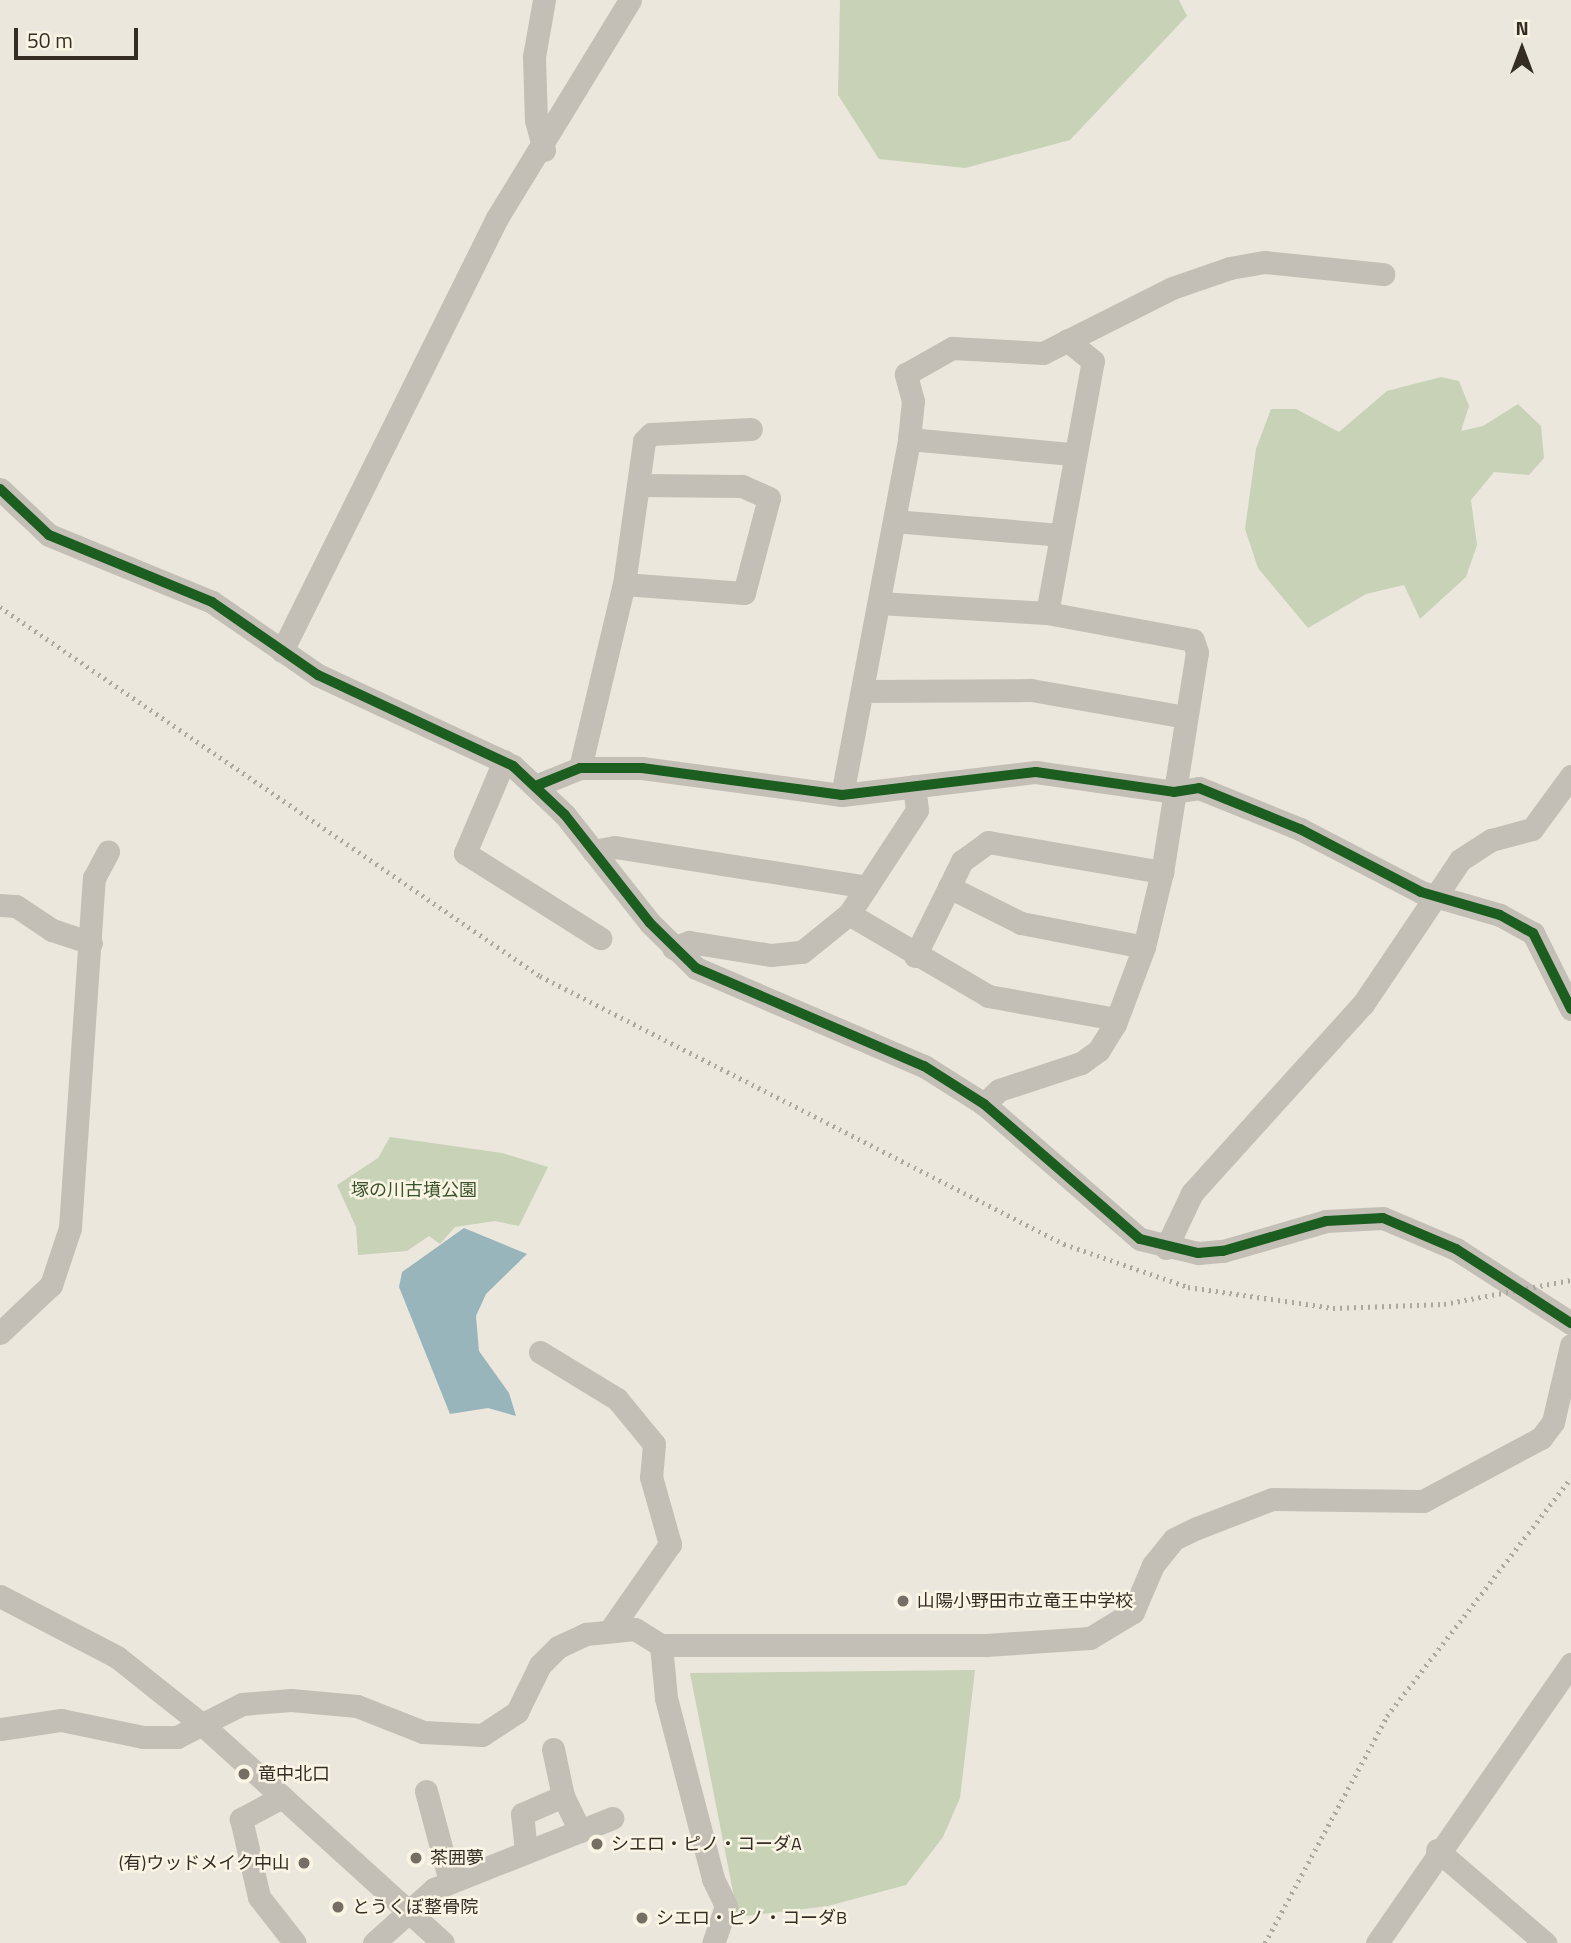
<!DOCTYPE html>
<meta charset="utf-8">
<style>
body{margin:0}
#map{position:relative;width:1571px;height:1943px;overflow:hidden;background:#ebe7dd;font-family:"Titillium Web","Noto Sans JP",sans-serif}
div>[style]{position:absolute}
.green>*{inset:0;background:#c7d2b6}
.water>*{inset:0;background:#99b5bc}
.minor>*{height:23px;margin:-11.5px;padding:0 11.5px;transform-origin:11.5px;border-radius:11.5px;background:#c4bfb6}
.rail>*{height:5px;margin-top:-2.5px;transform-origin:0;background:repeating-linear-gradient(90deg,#aba7a1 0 2px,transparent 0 7px)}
.cycleway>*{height:10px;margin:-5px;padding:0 5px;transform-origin:5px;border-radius:5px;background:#1b5e20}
.dots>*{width:19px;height:19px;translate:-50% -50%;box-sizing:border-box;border:4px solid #f9f4e3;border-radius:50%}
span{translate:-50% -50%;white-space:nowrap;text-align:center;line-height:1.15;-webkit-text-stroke:5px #f9f4e3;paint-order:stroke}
.park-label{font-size:18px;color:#3a5229}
.poi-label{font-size:18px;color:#342d25}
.left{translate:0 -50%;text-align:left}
.right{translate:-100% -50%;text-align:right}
.north{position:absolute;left:1487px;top:14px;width:70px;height:70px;-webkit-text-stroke:5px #f9f4e3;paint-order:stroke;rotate:0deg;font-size:19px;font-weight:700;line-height:28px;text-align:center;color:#342d25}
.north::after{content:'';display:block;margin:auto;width:24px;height:32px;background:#342d25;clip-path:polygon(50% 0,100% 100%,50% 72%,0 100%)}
.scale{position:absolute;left:14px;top:28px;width:124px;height:32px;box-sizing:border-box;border:4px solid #342d25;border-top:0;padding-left:9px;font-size:21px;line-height:24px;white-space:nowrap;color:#342d25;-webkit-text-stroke:5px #f9f4e3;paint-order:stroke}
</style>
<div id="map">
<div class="green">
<i style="clip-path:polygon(840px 0,1179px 0,1187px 16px,1070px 140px,965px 168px,879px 159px,838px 95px)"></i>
<i style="clip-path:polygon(1441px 377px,1459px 381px,1469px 406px,1461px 431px,1483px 426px,1518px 404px,1541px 426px,1544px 458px,1529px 475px,1494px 472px,1471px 500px,1477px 545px,1466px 577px,1420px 619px,1404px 585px,1366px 594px,1308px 628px,1258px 568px,1245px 529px,1256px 449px,1271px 409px,1296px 409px,1339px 432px,1387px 391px)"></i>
<i style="clip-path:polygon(390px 1137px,502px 1153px,548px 1167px,519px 1226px,495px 1221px,455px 1227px,440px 1244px,429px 1236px,407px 1251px,358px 1255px,356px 1227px,337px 1185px,378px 1158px)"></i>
<i style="clip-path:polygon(975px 1670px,960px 1798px,943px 1837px,906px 1885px,828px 1906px,738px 1917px,690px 1673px)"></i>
</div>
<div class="water">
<i style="clip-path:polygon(464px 1228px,527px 1254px,486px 1294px,476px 1316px,479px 1351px,509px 1393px,516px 1416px,488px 1408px,450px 1414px,399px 1287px,402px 1272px)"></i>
</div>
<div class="minor">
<i style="left:544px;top:0;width:58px;rotate:100deg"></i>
<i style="left:534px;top:57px;width:63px;rotate:88.2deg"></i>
<i style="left:536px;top:120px;width:31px;rotate:75deg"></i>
<i style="left:909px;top:439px;width:164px;rotate:5.3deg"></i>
<i style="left:0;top:489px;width:67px;rotate:43.2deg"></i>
<i style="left:49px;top:535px;width:176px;rotate:22.3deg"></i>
<i style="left:212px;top:602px;width:129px;rotate:34.6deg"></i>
<i style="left:318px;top:675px;width:215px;rotate:25deg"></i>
<i style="left:513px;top:766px;width:71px;rotate:43.3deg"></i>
<i style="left:565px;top:815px;width:137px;rotate:51.8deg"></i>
<i style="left:650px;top:923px;width:64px;rotate:44.4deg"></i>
<i style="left:696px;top:968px;width:248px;rotate:23.3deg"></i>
<i style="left:924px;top:1066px;width:71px;rotate:32.3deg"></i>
<i style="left:984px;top:1104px;width:206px;rotate:40.9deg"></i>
<i style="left:1140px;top:1239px;width:60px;rotate:13.6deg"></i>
<i style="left:1198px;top:1253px;width:25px;rotate:-5deg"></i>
<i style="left:1223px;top:1251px;width:107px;rotate:-16.2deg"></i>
<i style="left:1326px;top:1221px;width:57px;rotate:-3deg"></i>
<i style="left:1383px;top:1218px;width:79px;rotate:23deg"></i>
<i style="left:1456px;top:1249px;width:137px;rotate:32.8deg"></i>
<i style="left:894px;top:521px;width:166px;rotate:4.8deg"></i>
<i style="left:624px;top:584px;width:120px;rotate:4.3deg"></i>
<i style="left:744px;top:593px;width:98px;rotate:-75.3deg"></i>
<i style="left:769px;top:498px;width:30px;rotate:-156deg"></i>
<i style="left:742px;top:486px;width:102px;rotate:-179.4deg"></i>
<i style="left:879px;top:603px;width:168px;rotate:3.4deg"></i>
<i style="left:1047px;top:613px;width:148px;rotate:10.5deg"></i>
<i style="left:1193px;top:640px;width:13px;rotate:72deg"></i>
<i style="left:1197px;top:652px;width:223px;rotate:99deg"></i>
<i style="left:1162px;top:872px;width:77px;rotate:103.5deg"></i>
<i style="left:1144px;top:947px;width:82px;rotate:110.6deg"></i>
<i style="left:1115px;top:1024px;width:31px;rotate:122deg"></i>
<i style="left:1099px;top:1050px;width:22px;rotate:144deg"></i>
<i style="left:1081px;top:1063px;width:86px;rotate:161.8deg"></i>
<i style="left:999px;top:1090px;width:21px;rotate:137deg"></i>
<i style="left:1047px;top:613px;width:256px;rotate:-79.7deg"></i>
<i style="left:1093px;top:361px;width:33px;rotate:-141deg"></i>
<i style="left:282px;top:651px;width:483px;rotate:-63.6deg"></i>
<i style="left:497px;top:218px;width:255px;rotate:-58.6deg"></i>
<i style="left:862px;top:691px;width:169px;rotate:-0.3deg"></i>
<i style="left:1031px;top:690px;width:157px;rotate:9.9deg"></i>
<i style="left:504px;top:761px;width:100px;rotate:113deg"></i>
<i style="left:465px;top:853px;width:160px;rotate:32.2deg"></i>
<i style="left:580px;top:768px;width:189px;rotate:-76.6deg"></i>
<i style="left:624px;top:584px;width:144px;rotate:-82deg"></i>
<i style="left:644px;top:441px;width:10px;rotate:-45deg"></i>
<i style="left:651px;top:434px;width:100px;rotate:-2.9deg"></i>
<i style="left:538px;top:785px;width:45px;rotate:-22deg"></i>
<i style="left:580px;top:768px;width:62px"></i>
<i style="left:642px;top:768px;width:202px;rotate:7.7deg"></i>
<i style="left:842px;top:795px;width:195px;rotate:-6.8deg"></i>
<i style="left:1036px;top:772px;width:139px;rotate:8.2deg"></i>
<i style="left:1174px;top:792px;width:25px;rotate:-9deg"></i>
<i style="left:1199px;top:788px;width:109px;rotate:22.1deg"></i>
<i style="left:1300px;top:829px;width:136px;rotate:27.5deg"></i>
<i style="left:1421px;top:892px;width:82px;rotate:16.2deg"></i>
<i style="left:1500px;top:915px;width:38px;rotate:29deg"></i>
<i style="left:1533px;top:933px;width:85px;rotate:63.4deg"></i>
<i style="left:842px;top:795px;width:362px;rotate:-79.3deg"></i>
<i style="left:909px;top:439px;width:38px;rotate:-84deg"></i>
<i style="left:913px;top:401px;width:28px;rotate:-105deg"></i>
<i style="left:906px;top:374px;width:53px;rotate:-29.5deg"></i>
<i style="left:952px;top:348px;width:91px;rotate:3.1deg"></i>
<i style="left:1043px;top:353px;width:144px;rotate:-26.7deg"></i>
<i style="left:1172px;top:288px;width:61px;rotate:-19deg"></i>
<i style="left:1230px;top:268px;width:35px;rotate:-10deg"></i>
<i style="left:1264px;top:262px;width:120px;rotate:5.8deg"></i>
<i style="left:593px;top:851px;width:22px;rotate:-10deg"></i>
<i style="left:615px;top:847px;width:255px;rotate:9deg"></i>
<i style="left:949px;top:887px;width:80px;rotate:26.6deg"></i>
<i style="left:1021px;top:923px;width:125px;rotate:11deg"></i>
<i style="left:0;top:905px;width:16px;rotate:4deg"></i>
<i style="left:16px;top:906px;width:43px;rotate:33.7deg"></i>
<i style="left:52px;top:930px;width:41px;rotate:18.4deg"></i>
<i style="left:849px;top:914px;width:161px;rotate:30.5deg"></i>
<i style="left:988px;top:996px;width:130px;rotate:10.2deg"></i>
<i style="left:673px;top:948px;width:17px;rotate:-21deg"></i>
<i style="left:689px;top:942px;width:83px;rotate:9deg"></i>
<i style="left:771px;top:955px;width:31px;rotate:-6deg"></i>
<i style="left:802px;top:952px;width:60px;rotate:-39deg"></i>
<i style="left:849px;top:914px;width:124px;rotate:-56.8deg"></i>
<i style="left:917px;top:810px;width:24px;rotate:-97deg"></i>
<i style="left:915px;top:956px;width:106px;rotate:-63.7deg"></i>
<i style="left:962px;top:861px;width:32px;rotate:-36deg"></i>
<i style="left:988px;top:842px;width:177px;rotate:9.8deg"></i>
<i style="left:1166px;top:1248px;width:61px;rotate:-64.7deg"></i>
<i style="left:1192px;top:1193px;width:255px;rotate:-47.9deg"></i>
<i style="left:1363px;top:1004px;width:174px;rotate:-56deg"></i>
<i style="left:1460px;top:860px;width:37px;rotate:-33deg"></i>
<i style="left:1491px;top:840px;width:42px;rotate:-15deg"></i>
<i style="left:1532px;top:829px;width:66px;rotate:-53.7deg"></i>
<i style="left:0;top:1333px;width:70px;rotate:-43.3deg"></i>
<i style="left:51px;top:1285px;width:60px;rotate:-71.6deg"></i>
<i style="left:70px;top:1228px;width:351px;rotate:-86.1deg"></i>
<i style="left:94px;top:878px;width:30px;rotate:-62deg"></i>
<i style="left:540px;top:1352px;width:90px;rotate:31.4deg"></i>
<i style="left:617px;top:1399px;width:58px;rotate:50.6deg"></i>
<i style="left:654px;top:1444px;width:33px;rotate:95deg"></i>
<i style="left:651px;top:1477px;width:70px;rotate:74.2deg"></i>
<i style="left:670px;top:1544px;width:103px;rotate:124.8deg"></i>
<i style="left:0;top:1596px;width:132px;rotate:27.5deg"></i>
<i style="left:117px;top:1657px;width:112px;rotate:38.5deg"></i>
<i style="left:205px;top:1727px;width:321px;rotate:42.2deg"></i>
<i style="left:661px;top:1645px;width:325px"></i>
<i style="left:986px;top:1645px;width:104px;rotate:-3.9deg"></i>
<i style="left:1090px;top:1638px;width:50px;rotate:-31.2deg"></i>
<i style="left:1133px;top:1612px;width:51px;rotate:-66.9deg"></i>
<i style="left:1153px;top:1565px;width:33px;rotate:-51deg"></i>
<i style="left:1174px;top:1539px;width:25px;rotate:-26deg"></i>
<i style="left:1197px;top:1528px;width:80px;rotate:-21.1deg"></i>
<i style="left:1272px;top:1499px;width:151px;rotate:0.8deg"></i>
<i style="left:1423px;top:1501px;width:134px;rotate:-28.1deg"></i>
<i style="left:1541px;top:1438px;width:20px;rotate:-53deg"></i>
<i style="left:1553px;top:1422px;width:79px;rotate:-76.8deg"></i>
<i style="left:0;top:1729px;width:62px;rotate:-8.4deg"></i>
<i style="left:61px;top:1720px;width:84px;rotate:11.7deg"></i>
<i style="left:143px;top:1737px;width:34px"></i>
<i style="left:177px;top:1737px;width:73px;rotate:-26.9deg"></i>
<i style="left:242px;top:1704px;width:49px;rotate:-4.7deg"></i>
<i style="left:291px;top:1700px;width:66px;rotate:5.2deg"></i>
<i style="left:357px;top:1706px;width:71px;rotate:21.5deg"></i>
<i style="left:423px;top:1732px;width:59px;rotate:2.9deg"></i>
<i style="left:482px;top:1735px;width:42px;rotate:-33.3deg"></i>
<i style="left:517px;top:1712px;width:52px;rotate:-63.9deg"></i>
<i style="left:540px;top:1665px;width:25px;rotate:-45deg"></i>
<i style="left:558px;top:1647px;width:31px;rotate:-25deg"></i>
<i style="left:586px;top:1634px;width:49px;rotate:-5.8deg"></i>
<i style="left:635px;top:1629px;width:31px;rotate:32deg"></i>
<i style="left:661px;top:1645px;width:53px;rotate:84.6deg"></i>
<i style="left:666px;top:1698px;width:187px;rotate:75.4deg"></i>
<i style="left:713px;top:1879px;width:30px;rotate:64deg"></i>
<i style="left:726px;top:1906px;width:39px;rotate:109deg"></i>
<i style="left:553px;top:1749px;width:48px;rotate:78deg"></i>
<i style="left:563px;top:1796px;width:39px;rotate:64deg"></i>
<i style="left:426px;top:1791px;width:93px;rotate:75.1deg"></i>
<i style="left:282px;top:1797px;width:47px;rotate:151.8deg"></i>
<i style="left:241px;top:1819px;width:80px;rotate:77deg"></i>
<i style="left:259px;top:1897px;width:58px;rotate:52deg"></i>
<i style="left:1437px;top:1850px;width:143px;rotate:40.7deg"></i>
<i style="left:526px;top:1851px;width:37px;rotate:-96deg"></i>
<i style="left:522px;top:1814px;width:45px;rotate:-23.7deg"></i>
<i style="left:374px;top:1943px;width:81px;rotate:-42deg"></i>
<i style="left:434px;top:1889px;width:192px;rotate:-21.7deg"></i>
<i style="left:1377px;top:1943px;width:340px;rotate:-55.2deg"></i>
</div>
<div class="rail">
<i style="left:0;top:607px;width:654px;rotate:34.35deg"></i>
<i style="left:540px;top:976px;width:589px;rotate:27.09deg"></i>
<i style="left:1064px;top:1244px;width:131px;rotate:19.1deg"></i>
<i style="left:1188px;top:1287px;width:147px;rotate:8.2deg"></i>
<i style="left:1333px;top:1308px;width:111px;rotate:-2.1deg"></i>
<i style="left:1444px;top:1304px;width:129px;rotate:-10.7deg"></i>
<i style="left:1265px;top:1943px;width:258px;rotate:-61.7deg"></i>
<i style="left:1387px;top:1716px;width:301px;rotate:-52.3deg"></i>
</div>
<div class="cycleway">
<i style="left:0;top:489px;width:67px;rotate:43.2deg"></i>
<i style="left:49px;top:535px;width:176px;rotate:22.3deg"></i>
<i style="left:212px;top:602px;width:129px;rotate:34.6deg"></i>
<i style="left:318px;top:675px;width:215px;rotate:25deg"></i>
<i style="left:513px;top:766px;width:71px;rotate:43.3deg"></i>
<i style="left:565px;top:815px;width:137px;rotate:51.8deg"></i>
<i style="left:650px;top:923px;width:64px;rotate:44.4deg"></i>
<i style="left:696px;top:968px;width:248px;rotate:23.3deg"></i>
<i style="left:924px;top:1066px;width:71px;rotate:32.3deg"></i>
<i style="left:984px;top:1104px;width:206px;rotate:40.9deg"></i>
<i style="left:1140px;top:1239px;width:60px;rotate:13.6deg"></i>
<i style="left:1198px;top:1253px;width:25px;rotate:-5deg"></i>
<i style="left:1223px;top:1251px;width:107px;rotate:-16.2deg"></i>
<i style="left:1326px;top:1221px;width:57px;rotate:-3deg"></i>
<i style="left:1383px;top:1218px;width:79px;rotate:23deg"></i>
<i style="left:1456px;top:1249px;width:137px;rotate:32.8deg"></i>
<i style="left:538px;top:785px;width:45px;rotate:-22deg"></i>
<i style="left:580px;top:768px;width:62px"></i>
<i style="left:642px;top:768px;width:202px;rotate:7.7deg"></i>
<i style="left:842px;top:795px;width:195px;rotate:-6.8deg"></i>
<i style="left:1036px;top:772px;width:139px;rotate:8.2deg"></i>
<i style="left:1174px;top:792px;width:25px;rotate:-9deg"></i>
<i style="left:1199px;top:788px;width:109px;rotate:22.1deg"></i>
<i style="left:1300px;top:829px;width:136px;rotate:27.5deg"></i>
<i style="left:1421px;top:892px;width:82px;rotate:16.2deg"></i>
<i style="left:1500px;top:915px;width:38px;rotate:29deg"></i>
<i style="left:1533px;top:933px;width:85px;rotate:63.4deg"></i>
</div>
<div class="dots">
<i style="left:903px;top:1601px;background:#746e65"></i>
<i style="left:244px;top:1774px;background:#746e65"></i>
<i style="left:597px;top:1844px;background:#746e65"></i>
<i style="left:416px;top:1858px;background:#746e65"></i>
<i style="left:304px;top:1863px;background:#746e65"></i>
<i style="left:338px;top:1907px;background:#746e65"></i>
<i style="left:642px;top:1918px;background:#746e65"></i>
</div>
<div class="park-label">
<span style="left:414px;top:1190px">塚の川古墳公園</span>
</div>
<div class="poi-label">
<span class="left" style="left:917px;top:1601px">山陽小野田市立竜王中学校</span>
<span class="left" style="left:258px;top:1774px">竜中北口</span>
<span class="left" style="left:611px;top:1844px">シエロ・ピノ・コーダA</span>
<span class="left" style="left:430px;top:1858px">茶囲夢</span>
<span class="right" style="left:290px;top:1863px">(有)ウッドメイク中山</span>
<span class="left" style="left:352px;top:1907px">とうくぼ整骨院</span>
<span class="left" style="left:656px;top:1918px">シエロ・ピノ・コーダB</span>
</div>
<div class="north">N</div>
<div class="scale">50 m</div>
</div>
